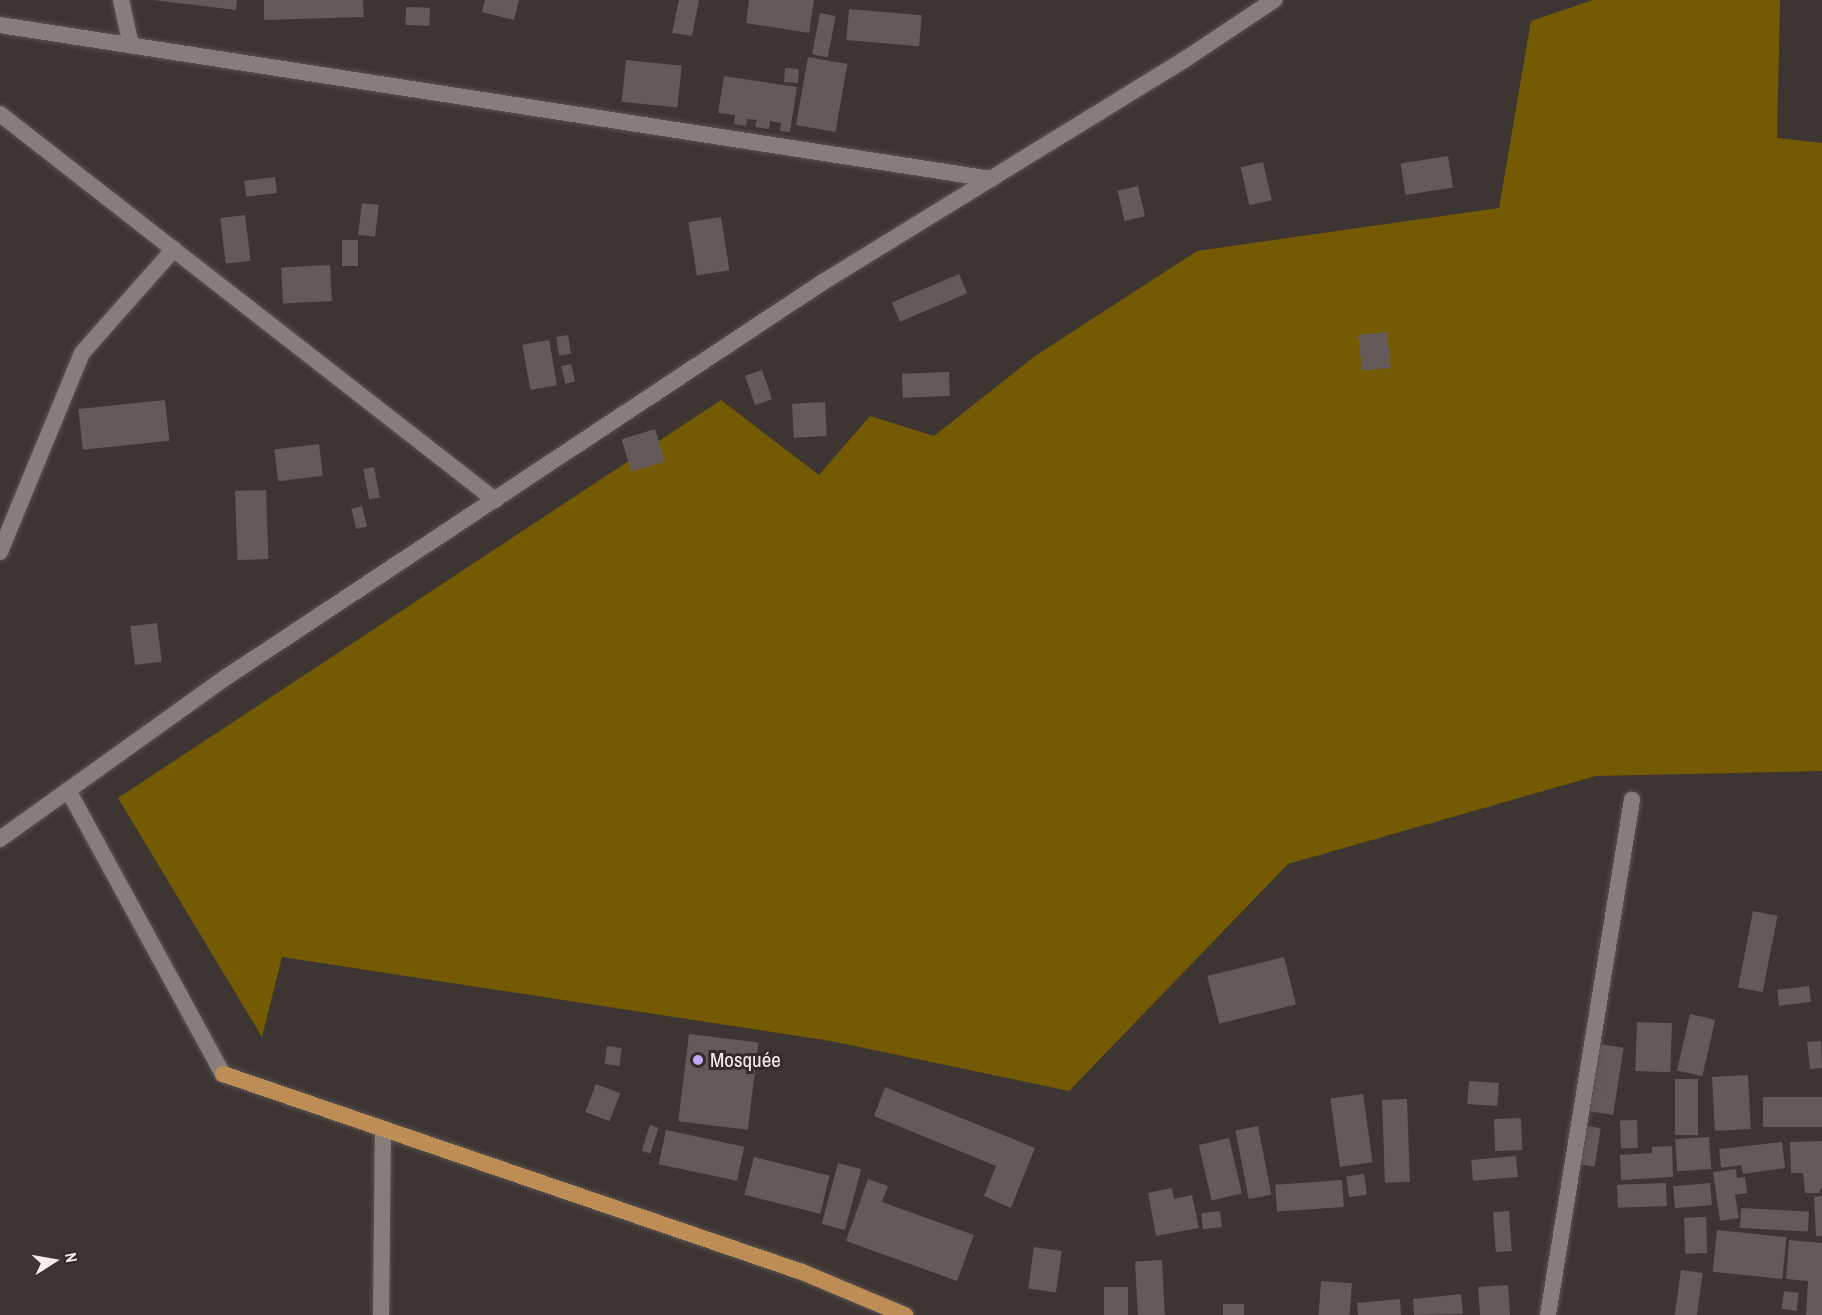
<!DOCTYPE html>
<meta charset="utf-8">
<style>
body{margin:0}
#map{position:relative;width:1822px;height:1315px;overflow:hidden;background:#3d3532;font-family:"Archivo Narrow",sans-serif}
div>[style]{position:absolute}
.green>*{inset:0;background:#745a03}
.building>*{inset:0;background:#635a59;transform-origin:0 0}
.roads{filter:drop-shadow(0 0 2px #5a5451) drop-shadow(0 0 2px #5a5451)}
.minor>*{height:16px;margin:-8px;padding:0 8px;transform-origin:8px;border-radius:8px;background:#877e7b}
.primary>*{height:16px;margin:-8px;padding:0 8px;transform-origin:8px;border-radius:8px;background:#be8c55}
.dots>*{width:16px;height:16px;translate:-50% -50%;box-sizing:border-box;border:3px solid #322b28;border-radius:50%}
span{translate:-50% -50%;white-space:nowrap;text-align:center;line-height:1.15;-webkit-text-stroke:6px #322b28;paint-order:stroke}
.poi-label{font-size:21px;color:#f4efed}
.left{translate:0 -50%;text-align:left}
.north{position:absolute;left:24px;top:1231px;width:60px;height:60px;-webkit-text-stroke:4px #322b28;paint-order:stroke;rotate:79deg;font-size:16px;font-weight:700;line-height:24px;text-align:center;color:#f4efed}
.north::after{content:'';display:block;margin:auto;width:21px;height:27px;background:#f4efed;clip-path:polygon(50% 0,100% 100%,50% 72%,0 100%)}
</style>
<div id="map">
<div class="green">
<i style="clip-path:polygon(1593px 0,1780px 0,1777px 138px,1822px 143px,1822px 771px,1596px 776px,1288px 864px,1069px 1091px,831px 1041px,282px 957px,262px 1037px,118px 798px,721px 400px,819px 475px,870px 416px,934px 436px,1035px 356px,1197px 251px,1499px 208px,1531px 21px)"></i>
</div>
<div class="building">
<i style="clip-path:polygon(153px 0,237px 0,236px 10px)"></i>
<i style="clip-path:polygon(264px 0,363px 0,364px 17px,264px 20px)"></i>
<i style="clip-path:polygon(485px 0,519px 0,514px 20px,482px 12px)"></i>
<i style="clip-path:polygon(679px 0,699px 0,692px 36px,672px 33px)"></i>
<i style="clip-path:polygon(749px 0,814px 0,809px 33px,746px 23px)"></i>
<i style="left:406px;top:7px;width:24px;height:18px;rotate:2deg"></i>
<i style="left:849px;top:9px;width:73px;height:31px;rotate:5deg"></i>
<i style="left:820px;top:13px;width:16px;height:42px;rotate:11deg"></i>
<i style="left:808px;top:57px;width:40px;height:69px;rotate:10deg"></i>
<i style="left:626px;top:60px;width:56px;height:42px;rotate:6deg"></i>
<i style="left:785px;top:68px;width:14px;height:14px;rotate:4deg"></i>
<i style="clip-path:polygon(724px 76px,797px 87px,790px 132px,780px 131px,781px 123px,770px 121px,769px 129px,755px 127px,757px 120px,747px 119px,746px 126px,734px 124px,735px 115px,718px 113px)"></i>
<i style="left:1448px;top:156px;width:32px;height:48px;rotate:81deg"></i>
<i style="left:1263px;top:162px;width:39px;height:23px;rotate:77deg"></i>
<i style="left:275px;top:177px;width:16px;height:31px;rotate:83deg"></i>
<i style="left:1138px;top:186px;width:31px;height:21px;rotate:77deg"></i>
<i style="left:362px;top:203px;width:17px;height:32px;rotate:7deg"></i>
<i style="left:245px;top:215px;width:46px;height:25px;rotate:83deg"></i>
<i style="left:721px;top:217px;width:54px;height:33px;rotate:81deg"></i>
<i style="left:342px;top:240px;width:16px;height:26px"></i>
<i style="left:330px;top:265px;width:36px;height:49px;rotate:87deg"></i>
<i style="left:959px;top:274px;width:21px;height:73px;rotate:67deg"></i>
<i style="left:1387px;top:332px;width:36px;height:29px;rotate:84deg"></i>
<i style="left:568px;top:335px;width:19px;height:12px;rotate:81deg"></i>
<i style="left:549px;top:340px;width:46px;height:27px;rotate:80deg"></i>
<i style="left:571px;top:364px;width:18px;height:10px;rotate:77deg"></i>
<i style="left:762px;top:370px;width:31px;height:18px;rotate:71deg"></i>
<i style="left:949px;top:372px;width:24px;height:47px;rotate:88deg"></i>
<i style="left:165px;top:400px;width:41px;height:87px;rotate:84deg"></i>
<i style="left:825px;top:402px;width:34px;height:33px;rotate:87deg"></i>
<i style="left:655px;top:429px;width:34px;height:35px;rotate:73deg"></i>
<i style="left:319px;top:444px;width:32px;height:45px;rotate:83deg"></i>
<i style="left:374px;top:467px;width:31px;height:11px;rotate:79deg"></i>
<i style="left:266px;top:490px;width:69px;height:31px;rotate:88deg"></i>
<i style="left:362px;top:506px;width:21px;height:11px;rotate:76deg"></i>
<i style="left:157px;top:623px;width:39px;height:27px;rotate:83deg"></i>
<i style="left:1753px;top:911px;width:25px;height:78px;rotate:11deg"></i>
<i style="left:1284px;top:957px;width:49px;height:79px;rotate:76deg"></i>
<i style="left:1809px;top:986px;width:16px;height:32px;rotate:83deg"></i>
<i style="left:1690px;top:1014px;width:26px;height:58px;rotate:13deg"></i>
<i style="left:1637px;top:1022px;width:35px;height:49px;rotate:2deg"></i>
<i style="left:689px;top:1034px;width:70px;height:88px;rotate:7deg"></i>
<i style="clip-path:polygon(1821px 1041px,1822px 1068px,1810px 1069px,1807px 1042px)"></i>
<i style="left:1600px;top:1044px;width:24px;height:68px;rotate:9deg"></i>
<i style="left:607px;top:1046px;width:15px;height:18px;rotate:8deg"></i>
<i style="left:1748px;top:1075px;width:54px;height:36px;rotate:87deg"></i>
<i style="left:1675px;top:1079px;width:23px;height:56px"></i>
<i style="left:1469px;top:1081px;width:30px;height:23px;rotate:4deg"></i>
<i style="left:596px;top:1084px;width:26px;height:30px;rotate:21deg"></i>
<i style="clip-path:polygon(885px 1087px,1035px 1148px,1011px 1208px,984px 1196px,996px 1166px,874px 1116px)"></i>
<i style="left:1363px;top:1094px;width:69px;height:33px;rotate:82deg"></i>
<i style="left:1822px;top:1097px;width:30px;height:59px;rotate:90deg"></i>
<i style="left:1407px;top:1099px;width:83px;height:25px;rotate:88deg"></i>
<i style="left:1521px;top:1118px;width:32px;height:27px;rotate:88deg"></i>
<i style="left:1637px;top:1120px;width:28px;height:17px;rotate:88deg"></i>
<i style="left:650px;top:1125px;width:9px;height:27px;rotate:18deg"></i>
<i style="left:1581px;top:1125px;width:20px;height:39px;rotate:9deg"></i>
<i style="left:1258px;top:1126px;width:70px;height:23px;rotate:79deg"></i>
<i style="left:666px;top:1130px;width:80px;height:35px;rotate:12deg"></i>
<i style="left:1709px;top:1137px;width:32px;height:34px;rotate:86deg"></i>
<i style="left:1229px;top:1138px;width:57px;height:31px;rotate:77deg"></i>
<i style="clip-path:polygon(1822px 1141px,1822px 1187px,1819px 1193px,1805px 1193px,1803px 1173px,1791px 1173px,1790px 1142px)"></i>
<i style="clip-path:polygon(1782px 1142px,1785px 1168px,1743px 1174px,1741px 1165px,1721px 1168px,1719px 1149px)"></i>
<i style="clip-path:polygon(1672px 1146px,1673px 1177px,1621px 1180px,1620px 1155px,1652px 1153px,1652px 1147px)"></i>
<i style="left:1516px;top:1156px;width:21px;height:45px;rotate:85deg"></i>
<i style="left:754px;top:1157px;width:78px;height:39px;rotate:14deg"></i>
<i style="left:838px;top:1163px;width:24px;height:63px;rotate:15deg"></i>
<i style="clip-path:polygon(1736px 1169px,1737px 1178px,1745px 1177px,1747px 1193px,1735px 1195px,1739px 1218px,1720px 1221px,1713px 1172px)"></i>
<i style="left:1364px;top:1174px;width:21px;height:18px;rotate:82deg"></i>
<i style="clip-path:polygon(868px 1179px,888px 1186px,882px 1202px,974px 1235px,957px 1281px,846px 1241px)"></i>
<i style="left:1342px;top:1180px;width:27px;height:67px;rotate:86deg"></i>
<i style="left:1666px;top:1183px;width:23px;height:49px;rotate:88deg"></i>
<i style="left:1710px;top:1183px;width:22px;height:37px;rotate:85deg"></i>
<i style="clip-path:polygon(1172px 1188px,1174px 1199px,1192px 1195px,1199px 1228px,1156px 1236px,1148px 1193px)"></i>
<i style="clip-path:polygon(1822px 1196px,1822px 1236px,1816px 1236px,1814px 1197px)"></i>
<i style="left:1741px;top:1208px;width:68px;height:20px;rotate:3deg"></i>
<i style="left:1220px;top:1211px;width:16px;height:19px;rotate:83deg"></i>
<i style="left:1509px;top:1211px;width:40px;height:16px;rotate:86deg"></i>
<i style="left:1706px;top:1217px;width:36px;height:22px;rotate:88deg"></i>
<i style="left:1717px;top:1230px;width:70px;height:42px;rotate:6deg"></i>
<i style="clip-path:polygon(1789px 1240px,1822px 1243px,1822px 1315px,1806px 1315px,1808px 1281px,1786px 1279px)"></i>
<i style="left:1034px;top:1247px;width:28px;height:42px;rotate:8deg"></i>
<i style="left:1162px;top:1260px;width:55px;height:27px;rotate:87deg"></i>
<i style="left:1681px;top:1270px;width:22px;height:46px;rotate:8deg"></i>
<i style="left:1321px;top:1281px;width:31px;height:34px;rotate:4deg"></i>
<i style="left:1508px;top:1285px;width:30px;height:30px;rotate:86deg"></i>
<i style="left:1104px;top:1287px;width:24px;height:28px"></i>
<i style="left:1784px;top:1291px;width:15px;height:18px;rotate:8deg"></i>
<i style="clip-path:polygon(1461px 1294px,1463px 1314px,1414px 1315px,1413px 1299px)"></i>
<i style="clip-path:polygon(1400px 1299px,1401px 1315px,1358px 1315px,1357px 1303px)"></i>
<i style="left:1223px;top:1304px;width:21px;height:11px"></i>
</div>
<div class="roads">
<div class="minor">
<i style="left:121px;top:0;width:46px;rotate:77.5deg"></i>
<i style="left:0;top:25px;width:1003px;rotate:8.83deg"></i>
<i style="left:0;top:114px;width:628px;rotate:37.95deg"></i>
<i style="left:0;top:552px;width:215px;rotate:-67.6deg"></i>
<i style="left:82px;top:353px;width:139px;rotate:-48.5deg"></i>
<i style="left:68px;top:790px;width:324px;rotate:61.4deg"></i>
<i style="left:0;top:839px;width:280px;rotate:-35.6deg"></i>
<i style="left:228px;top:676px;width:714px;rotate:-33.51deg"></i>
<i style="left:823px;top:282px;width:427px;rotate:-31.6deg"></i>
<i style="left:1187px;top:58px;width:105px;rotate:-33.7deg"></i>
<i style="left:381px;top:1315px;width:185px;rotate:-89.4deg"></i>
<i style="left:1548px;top:1315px;width:522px;rotate:-80.74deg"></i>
</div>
<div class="primary">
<i style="left:223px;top:1074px;width:612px;rotate:18.88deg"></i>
<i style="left:802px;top:1272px;width:112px;rotate:22.7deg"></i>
</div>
</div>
<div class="dots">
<i style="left:698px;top:1060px;background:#bea9f5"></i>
</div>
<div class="poi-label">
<span class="left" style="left:710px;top:1060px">Mosquée</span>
</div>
<div class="north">N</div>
</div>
